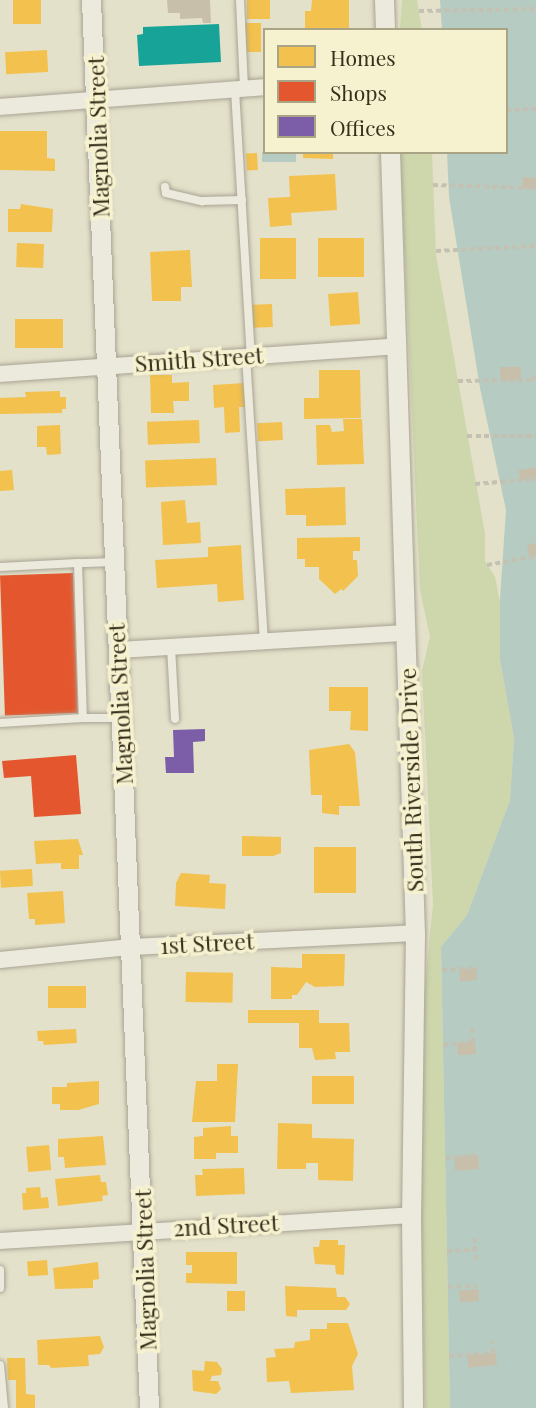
<!DOCTYPE html>
<style>
body{margin:0}
#map{position:relative;width:536px;height:1408px;overflow:hidden;background:#e4e1ca;font-family:"Playfair Display",serif}
div>[style]{position:absolute}
.green>*{inset:0;background:#ced6ac}
.water>*{inset:0;background:#b6cbc1;transform-origin:0 0}
.homes>*{inset:0;background:#f2c14e;transform-origin:0 0}
.shops>*{inset:0;background:#e4572e;transform-origin:0 0}
.offices>*{inset:0;background:#7b5ea7}
.public>*{inset:0;background:#17a398}
.building>*{inset:0;background:#c8bfab;transform-origin:0 0}
.path>*{height:3.5px;margin-top:-1.75px;transform-origin:0;background:repeating-linear-gradient(90deg,#c4c1b3 0 5px,transparent 0 8.5px)}
.roads{filter:drop-shadow(0 0 2px #a9a494) drop-shadow(0 0 2px #a9a494)}
.service>*{height:8px;margin:-4px;padding:0 4px;transform-origin:4px;border-radius:4px;background:#eceadd}
.minor>*{height:16px;margin:-8px;padding:0 8px;transform-origin:8px;border-radius:8px;background:#eceadd}
.tertiary>*{height:19px;margin:-9.5px;padding:0 9.5px;transform-origin:9.5px;border-radius:9.5px;background:#eceadd}
span{translate:-50% -50%;white-space:nowrap;text-align:center;line-height:1.15;-webkit-text-stroke:7px #f6f2cf;paint-order:stroke}
.street-label{font-size:23px;color:#372e1c}
.legend{position:absolute;left:263px;top:28px;width:245px;height:126px;box-sizing:border-box;background:#f6f2cf;border:2px solid #aaa487;margin:0;padding:9px 12px;list-style:none;font-size:21px;color:#372e1c}
.legend li{display:flex;align-items:center;gap:14px;height:35px}
.legend b{width:35px;border:2px solid #aaa487}
</style>
<div id="map">
<div class="green">
<i style="clip-path:polygon(402px 0,417px 0,422px 30px,400px 30px)"></i>
<i style="clip-path:polygon(400px 152px,432px 152px,436px 255px,485px 534px,485px 561px,495px 577px,500px 602px,500px 660px,514px 738px,510px 800px,467px 915px,441px 947px,450px 1408px,425px 1408px,418px 1058px,433px 904px,422px 671px,430px 637px,420px 590px)"></i>
</div>
<div class="water">
<i style="clip-path:polygon(440px 0,536px 0,536px 1408px,450px 1408px,441px 947px,467px 915px,510px 800px,514px 738px,500px 660px,500px 599px,506px 510px,480px 388px,449px 197px,447px 152px,506px 152px,506px 30px,442px 30px)"></i>
<i style="left:296px;top:152px;width:10px;height:34px;rotate:90deg"></i>
</div>
<div class="homes">
<i style="left:13px;top:0;width:28px;height:24px"></i>
<i style="left:247px;top:0;width:23px;height:19px"></i>
<i style="clip-path:polygon(312px 0,349px 0,349px 30px,305px 30px,305px 11px,311px 11px)"></i>
<i style="left:245px;top:23px;width:16px;height:29px"></i>
<i style="left:47px;top:50px;width:22px;height:42px;rotate:87deg"></i>
<i style="clip-path:polygon(0 131px,47px 131px,47px 158px,55px 159px,55px 171px,0 170px)"></i>
<i style="clip-path:polygon(303px 152px,333px 152px,333px 159px,303px 158px)"></i>
<i style="left:257px;top:153px;width:17px;height:11px;rotate:87deg"></i>
<i style="clip-path:polygon(335px 174px,337px 210px,291px 213px,292px 225px,270px 227px,268px 198px,290px 197px,289px 176px)"></i>
<i style="clip-path:polygon(21px 204px,53px 209px,52px 232px,8px 232px,8px 209px,20px 209px)"></i>
<i style="left:260px;top:238px;width:36px;height:41px"></i>
<i style="left:364px;top:238px;width:39px;height:46px;rotate:90deg"></i>
<i style="left:17px;top:243px;width:27px;height:24px;rotate:2deg"></i>
<i style="clip-path:polygon(190px 250px,192px 287px,181px 287px,181px 301px,152px 301px,150px 252px)"></i>
<i style="left:358px;top:292px;width:32px;height:30px;rotate:86deg"></i>
<i style="left:272px;top:304px;width:23px;height:20px;rotate:88deg"></i>
<i style="left:15px;top:319px;width:48px;height:29px"></i>
<i style="clip-path:polygon(319px 370px,360px 370px,361px 418px,304px 419px,304px 398px,319px 398px)"></i>
<i style="clip-path:polygon(150px 375px,172px 375px,172px 383px,189px 382px,189px 401px,173px 401px,174px 413px,151px 413px)"></i>
<i style="clip-path:polygon(245px 383px,246px 407px,239px 407px,240px 432px,225px 433px,224px 407px,214px 408px,213px 385px)"></i>
<i style="clip-path:polygon(60px 391px,60px 397px,66px 397px,66px 409px,62px 409px,62px 413px,0 414px,0 398px,26px 397px,25px 392px)"></i>
<i style="clip-path:polygon(343px 419px,362px 419px,364px 464px,317px 465px,316px 425px,330px 425px,332px 432px,344px 431px)"></i>
<i style="left:199px;top:420px;width:23px;height:52px;rotate:88deg"></i>
<i style="left:282px;top:422px;width:18px;height:25px;rotate:87deg"></i>
<i style="clip-path:polygon(60px 425px,61px 454px,47px 455px,46px 447px,37px 447px,37px 426px)"></i>
<i style="left:216px;top:458px;width:27px;height:71px;rotate:88deg"></i>
<i style="clip-path:polygon(12px 470px,14px 490px,0 491px,0 471px)"></i>
<i style="clip-path:polygon(345px 487px,346px 525px,306px 526px,306px 515px,286px 515px,285px 489px)"></i>
<i style="clip-path:polygon(185px 500px,187px 523px,200px 522px,201px 543px,163px 545px,161px 502px)"></i>
<i style="clip-path:polygon(360px 537px,360px 551px,353px 551px,353px 560px,357px 560px,358px 576px,343px 591px,341px 589px,335px 594px,319px 579px,319px 567px,305px 567px,305px 559px,297px 559px,297px 538px)"></i>
<i style="clip-path:polygon(241px 545px,244px 600px,218px 602px,217px 584px,157px 588px,155px 560px,208px 557px,208px 547px)"></i>
<i style="clip-path:polygon(329px 687px,368px 687px,368px 731px,350px 730px,351px 711px,329px 711px)"></i>
<i style="clip-path:polygon(349px 744px,355px 752px,360px 806px,339px 806px,339px 815px,322px 813px,322px 795px,311px 795px,309px 750px)"></i>
<i style="clip-path:polygon(242px 836px,281px 837px,281px 853px,273px 856px,242px 856px)"></i>
<i style="clip-path:polygon(78px 839px,83px 855px,79px 855px,79px 869px,61px 869px,61px 863px,36px 864px,34px 841px)"></i>
<i style="left:314px;top:847px;width:42px;height:46px"></i>
<i style="left:32px;top:869px;width:17px;height:32px;rotate:87deg"></i>
<i style="clip-path:polygon(181px 873px,210px 875px,209px 883px,226px 884px,225px 909px,175px 906px,176px 883px)"></i>
<i style="clip-path:polygon(63px 891px,65px 923px,35px 925px,35px 919px,29px 919px,27px 893px)"></i>
<i style="clip-path:polygon(302px 954px,345px 954px,344px 986px,315px 987px,306px 982px,297px 995px,292px 995px,292px 999px,271px 999px,271px 967px,302px 968px)"></i>
<i style="left:186px;top:972px;width:47px;height:30px;rotate:1deg"></i>
<i style="left:86px;top:986px;width:22px;height:38px;rotate:90deg"></i>
<i style="clip-path:polygon(248px 1010px,319px 1010px,319px 1023px,349px 1023px,350px 1052px,335px 1052px,336px 1059px,315px 1060px,312px 1048px,299px 1048px,299px 1023px,248px 1023px)"></i>
<i style="clip-path:polygon(76px 1029px,77px 1043px,44px 1045px,43px 1041px,38px 1041px,37px 1031px)"></i>
<i style="clip-path:polygon(217px 1064px,238px 1064px,235px 1122px,192px 1122px,196px 1081px,217px 1081px)"></i>
<i style="left:354px;top:1076px;width:28px;height:42px;rotate:90deg"></i>
<i style="clip-path:polygon(99px 1081px,99px 1104px,78px 1110px,60px 1110px,60px 1104px,52px 1104px,52px 1087px,67px 1087px,67px 1083px)"></i>
<i style="clip-path:polygon(278px 1123px,312px 1124px,312px 1138px,354px 1139px,353px 1181px,318px 1180px,318px 1163px,306px 1163px,306px 1169px,277px 1169px)"></i>
<i style="clip-path:polygon(231px 1126px,231px 1136px,238px 1136px,238px 1153px,216px 1153px,216px 1159px,194px 1159px,194px 1137px,203px 1136px,203px 1128px)"></i>
<i style="clip-path:polygon(103px 1136px,106px 1165px,65px 1168px,64px 1157px,58px 1157px,58px 1139px)"></i>
<i style="left:49px;top:1145px;width:25px;height:23px;rotate:85deg"></i>
<i style="clip-path:polygon(244px 1168px,245px 1194px,196px 1196px,195px 1175px,203px 1175px,202px 1169px)"></i>
<i style="clip-path:polygon(100px 1175px,101px 1182px,106px 1182px,108px 1195px,102px 1196px,103px 1201px,58px 1206px,55px 1179px)"></i>
<i style="clip-path:polygon(40px 1187px,41px 1198px,48px 1197px,49px 1208px,23px 1210px,22px 1193px,26px 1193px,26px 1188px)"></i>
<i style="clip-path:polygon(320px 1240px,338px 1240px,338px 1245px,345px 1245px,344px 1275px,336px 1274px,335px 1265px,315px 1264px,313px 1247px,319px 1247px)"></i>
<i style="clip-path:polygon(186px 1252px,237px 1252px,237px 1284px,186px 1283px,186px 1273px,192px 1273px,192px 1265px,186px 1265px)"></i>
<i style="left:47px;top:1260px;width:15px;height:20px;rotate:86deg"></i>
<i style="clip-path:polygon(98px 1262px,99px 1279px,93px 1280px,93px 1288px,55px 1289px,53px 1268px)"></i>
<i style="clip-path:polygon(285px 1286px,336px 1288px,337px 1297px,345px 1297px,350px 1304px,346px 1310px,297px 1310px,297px 1317px,286px 1316px)"></i>
<i style="left:245px;top:1291px;width:20px;height:18px;rotate:90deg"></i>
<i style="clip-path:polygon(327px 1323px,348px 1323px,358px 1354px,352px 1366px,354px 1390px,291px 1393px,289px 1381px,267px 1382px,266px 1358px,276px 1357px,274px 1349px,294px 1348px,295px 1342px,310px 1340px,310px 1329px,327px 1329px)"></i>
<i style="clip-path:polygon(100px 1336px,104px 1347px,100px 1354px,88px 1355px,89px 1366px,51px 1368px,49px 1365px,38px 1365px,37px 1340px)"></i>
<i style="clip-path:polygon(7px 1358px,25px 1358px,26px 1394px,35px 1395px,35px 1408px,16px 1408px,16px 1380px,8px 1380px)"></i>
<i style="clip-path:polygon(205px 1361px,217px 1362px,222px 1369px,221px 1375px,212px 1376px,210px 1381px,218px 1381px,221px 1389px,216px 1394px,193px 1391px,192px 1370px,204px 1371px)"></i>
</div>
<div class="shops">
<i style="left:73px;top:573px;width:140px;height:73px;rotate:88deg"></i>
<i style="clip-path:polygon(76px 755px,81px 814px,34px 817px,31px 776px,4px 778px,2px 761px)"></i>
</div>
<div class="offices">
<i style="clip-path:polygon(205px 729px,205px 741px,193px 742px,194px 773px,166px 773px,165px 757px,174px 757px,173px 730px)"></i>
</div>
<div class="public">
<i style="clip-path:polygon(219px 24px,221px 62px,139px 66px,137px 35px,143px 34px,143px 27px)"></i>
</div>
<div class="building">
<i style="clip-path:polygon(167px 0,210px 0,211px 23px,203px 23px,202px 18px,180px 19px,180px 13px,168px 13px)"></i>
<i style="left:523px;top:177px;width:13px;height:11px;rotate:4deg"></i>
<i style="left:521px;top:367px;width:13px;height:21px;rotate:90deg"></i>
<i style="clip-path:polygon(536px 468px,536px 479px,520px 480px,518px 470px)"></i>
<i style="clip-path:polygon(536px 543px,536px 556px,529px 557px,527px 545px)"></i>
<i style="left:476px;top:968px;width:12px;height:17px;rotate:85deg"></i>
<i style="left:475px;top:1042px;width:12px;height:18px;rotate:85deg"></i>
<i style="left:478px;top:1155px;width:14px;height:24px;rotate:86deg"></i>
<i style="left:478px;top:1289px;width:12px;height:19px;rotate:85deg"></i>
<i style="left:496px;top:1353px;width:12px;height:29px;rotate:85deg"></i>
</div>
<div class="path">
<i style="left:419px;top:11px;width:117px;rotate:-1deg"></i>
<i style="left:506px;top:110px;width:30px;rotate:-2deg"></i>
<i style="left:433px;top:185px;width:103px;rotate:1.7deg"></i>
<i style="left:436px;top:251px;width:100px;rotate:-2.9deg"></i>
<i style="left:458px;top:381px;width:74px;rotate:-0.8deg"></i>
<i style="left:532px;top:380px;width:6px;rotate:-45deg"></i>
<i style="left:467px;top:436px;width:69px"></i>
<i style="left:475px;top:484px;width:61px;rotate:-4.7deg"></i>
<i style="left:487px;top:565px;width:50px;rotate:-10.4deg"></i>
<i style="left:442px;top:970px;width:36px;rotate:-3deg"></i>
<i style="left:443px;top:1045px;width:30px;rotate:-6deg"></i>
<i style="left:473px;top:1042px;width:16px;rotate:-94deg"></i>
<i style="left:446px;top:1158px;width:32px;rotate:-5deg"></i>
<i style="left:475px;top:1238px;width:23px;rotate:88deg"></i>
<i style="left:447px;top:1251px;width:28px;rotate:-2deg"></i>
<i style="left:448px;top:1287px;width:29px;rotate:-2deg"></i>
<i style="left:449px;top:1356px;width:44px;rotate:-3.9deg"></i>
<i style="left:493px;top:1353px;width:12px;rotate:-95deg"></i>
</div>
<div class="roads">
<div class="service">
<i style="left:240px;top:0;width:89px;rotate:87.4deg"></i>
<i style="left:235px;top:90px;width:266px;rotate:86.6deg"></i>
<i style="left:165px;top:187px;width:6px;rotate:81deg"></i>
<i style="left:166px;top:193px;width:37px;rotate:13deg"></i>
<i style="left:202px;top:201px;width:40px;rotate:-1.4deg"></i>
<i style="left:246px;top:356px;width:287px;rotate:86.4deg"></i>
<i style="left:114px;top:562px;width:36px;rotate:178deg"></i>
<i style="left:78px;top:563px;width:155px;rotate:88.2deg"></i>
<i style="left:83px;top:718px;width:37px"></i>
<i style="left:0;top:567px;width:78px;rotate:-2.9deg"></i>
<i style="left:171px;top:647px;width:72px;rotate:86.8deg"></i>
<i style="left:0;top:723px;width:83px;rotate:-3.4deg"></i>
<i style="left:0;top:1270px;width:18px;rotate:90deg"></i>
<i style="left:0;top:1365px;width:43px;rotate:84.7deg"></i>
</div>
<div class="minor">
<i style="left:0;top:107px;width:266px;rotate:-4.3deg"></i>
<i style="left:0;top:374px;width:399px;rotate:-4deg"></i>
<i style="left:118px;top:650px;width:289px;rotate:-3.4deg"></i>
<i style="left:0;top:960px;width:132px;rotate:-5.7deg"></i>
<i style="left:131px;top:947px;width:284px;rotate:-2.8deg"></i>
<i style="left:0;top:1241px;width:412px;rotate:-3.6deg"></i>
</div>
<div class="tertiary">
<i style="left:91px;top:0;width:1409px;rotate:87.64deg"></i>
<i style="left:384px;top:0;width:30px;rotate:88deg"></i>
<i style="left:390px;top:152px;width:781px;rotate:88.17deg"></i>
<i style="left:415px;top:933px;width:282px;rotate:90.8deg"></i>
<i style="left:411px;top:1215px;width:193px;rotate:89.4deg"></i>
</div>
</div>
<div class="street-label">
<span style="left:98px;top:137px;rotate:-92deg">Magnolia Street</span>
<span style="left:199px;top:359px;rotate:-4deg">Smith Street</span>
<span style="left:120px;top:704px;rotate:-93deg">Magnolia Street</span>
<span style="left:411px;top:780px;rotate:-92deg">South Riverside Drive</span>
<span style="left:207px;top:943px;rotate:-3deg">1st Street</span>
<span style="left:226px;top:1225px;rotate:-3deg">2nd Street</span>
<span style="left:145px;top:1270px;rotate:-92deg">Magnolia Street</span>
</div>
<ul class="legend">
<li><b style="height:19px;background:#f2c14e"></b>Homes</li>
<li><b style="height:19px;background:#e4572e"></b>Shops</li>
<li><b style="height:19px;background:#7b5ea7"></b>Offices</li>
</ul>
</div>
